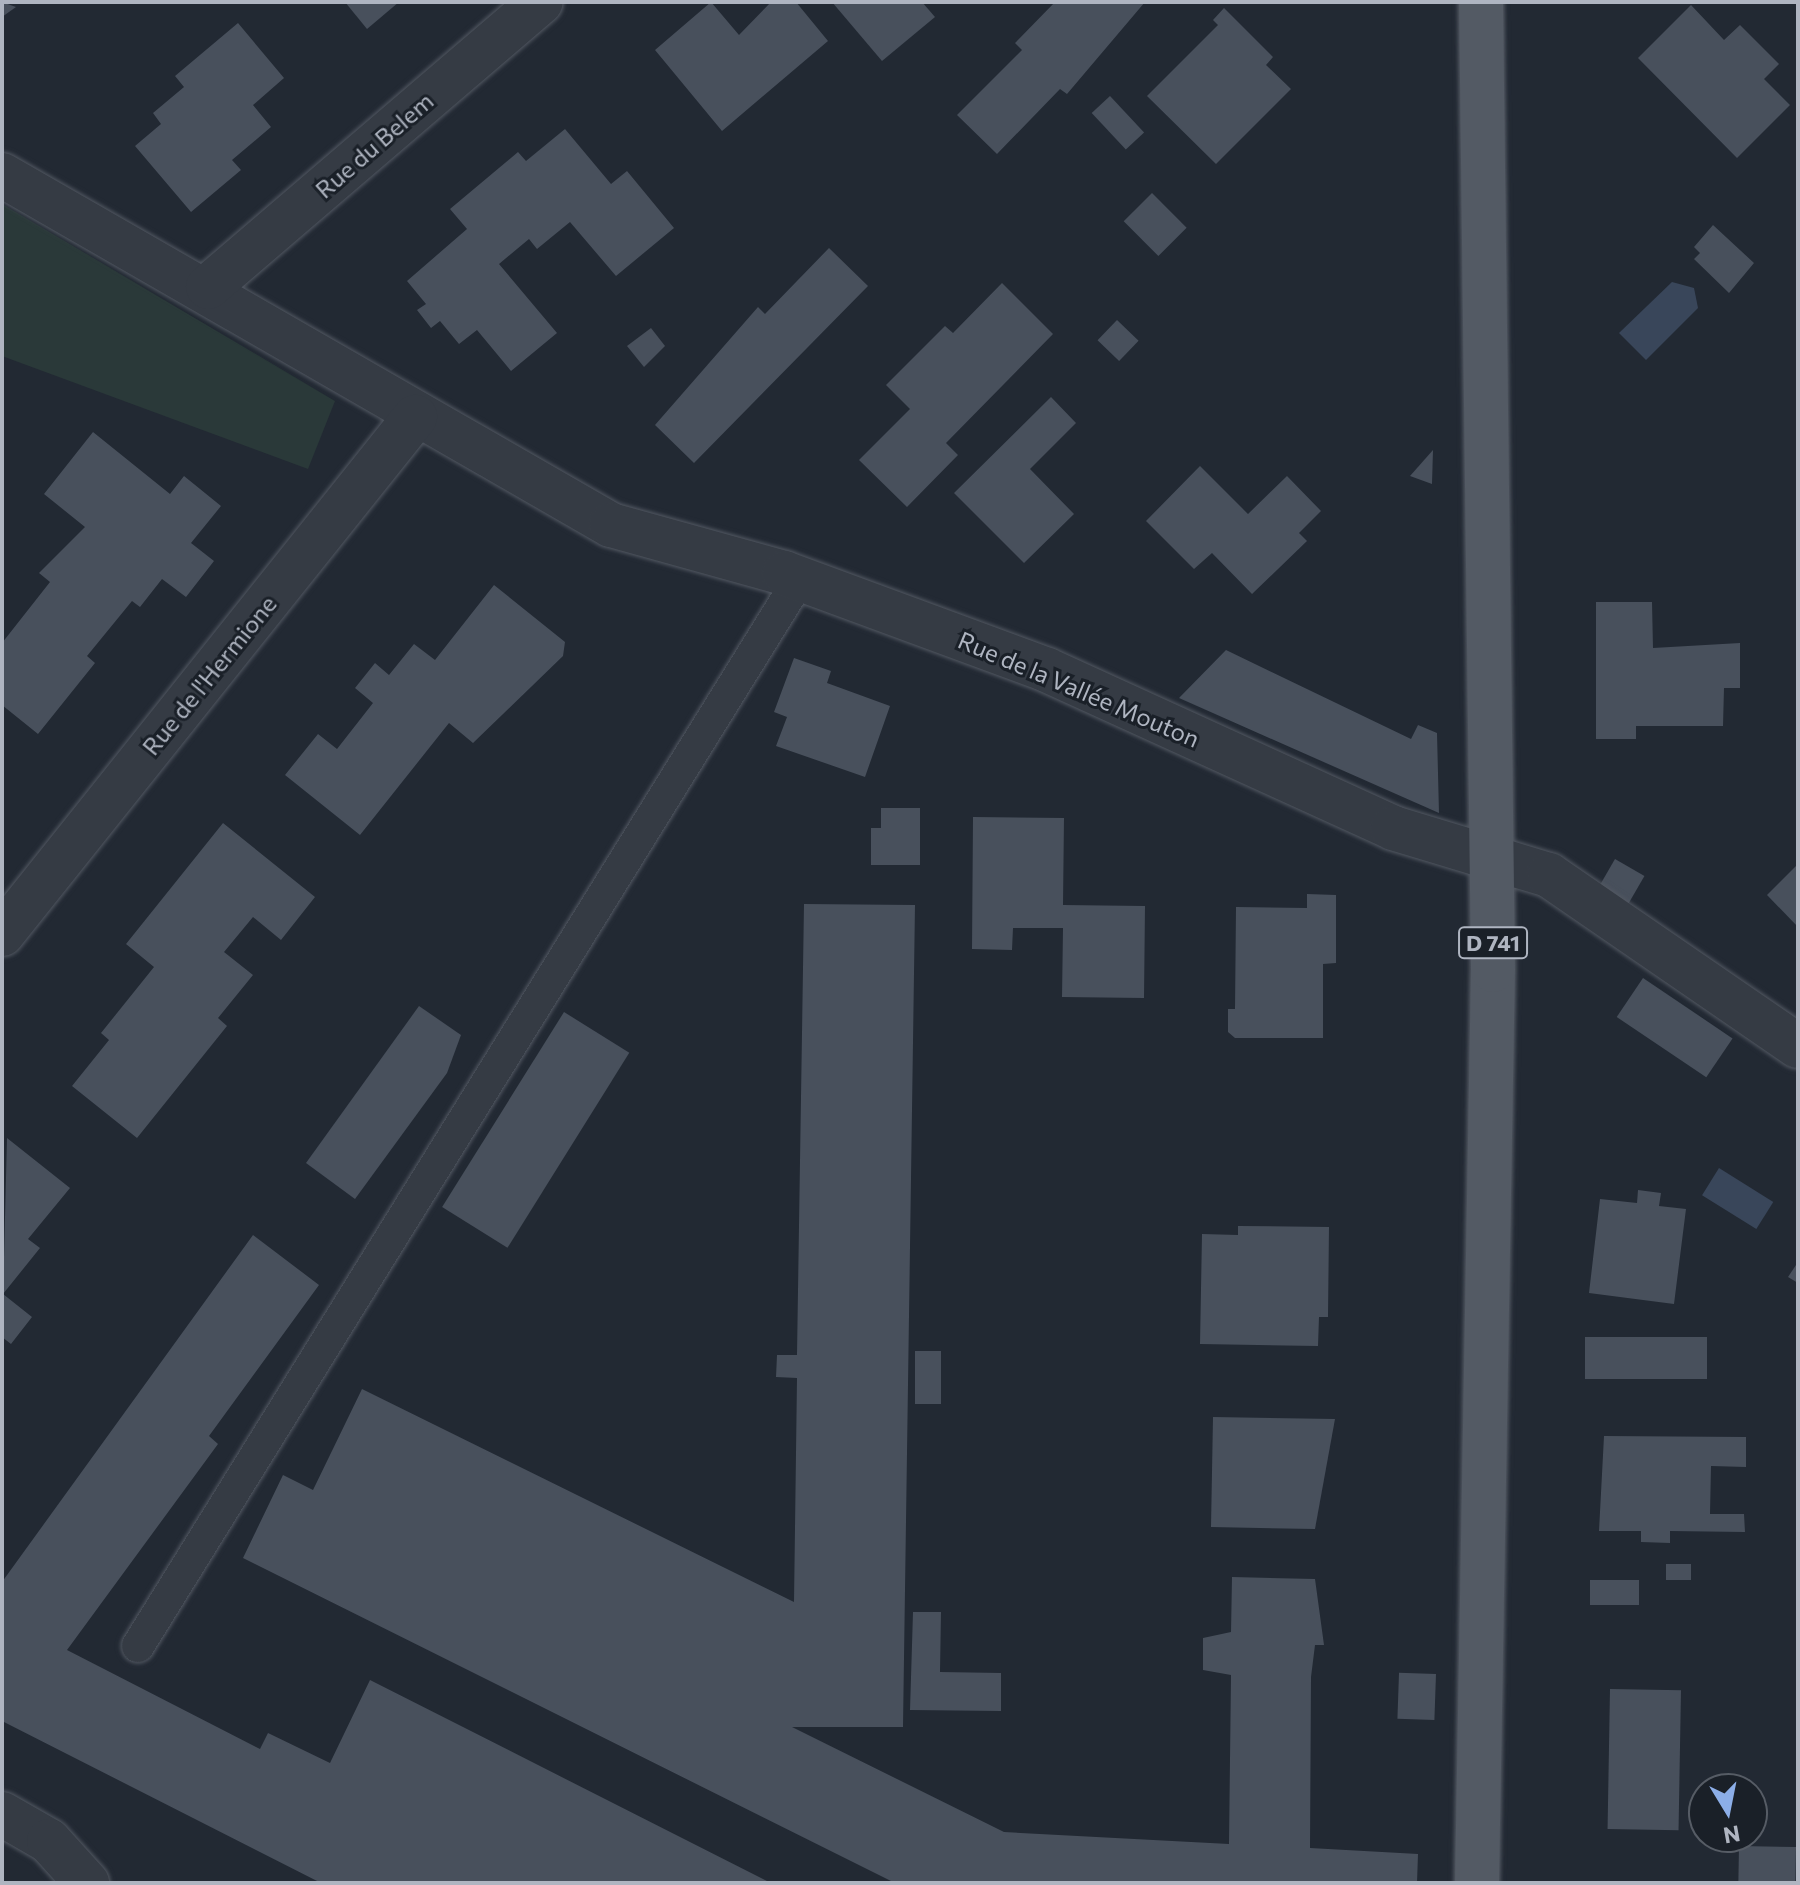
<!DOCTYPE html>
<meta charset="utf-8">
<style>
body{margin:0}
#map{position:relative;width:1800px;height:1885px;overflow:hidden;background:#222933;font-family:Commissioner,sans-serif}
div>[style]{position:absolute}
.green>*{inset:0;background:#2a3939}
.water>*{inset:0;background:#39465a;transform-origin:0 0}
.building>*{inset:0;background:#48505c;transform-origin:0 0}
.roads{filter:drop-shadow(0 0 2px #525862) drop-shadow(0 0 2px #525862)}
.lane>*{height:32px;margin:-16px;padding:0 16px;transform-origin:16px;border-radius:16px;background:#353b44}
.street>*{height:44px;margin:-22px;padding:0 22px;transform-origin:22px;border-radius:22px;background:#353b44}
.primary>*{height:44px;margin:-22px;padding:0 22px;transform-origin:22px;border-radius:22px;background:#535a64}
span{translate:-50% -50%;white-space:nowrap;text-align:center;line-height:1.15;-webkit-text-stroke:6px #1a2028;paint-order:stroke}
.shield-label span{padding:2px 6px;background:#1a2028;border:2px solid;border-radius:6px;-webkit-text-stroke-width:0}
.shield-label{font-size:22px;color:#afb5c1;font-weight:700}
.street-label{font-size:24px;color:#afb5c1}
.frame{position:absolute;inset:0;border:4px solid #afb5c1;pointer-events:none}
.north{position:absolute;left:1688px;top:1773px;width:80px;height:80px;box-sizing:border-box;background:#1a2028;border:2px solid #565c65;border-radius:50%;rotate:170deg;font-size:22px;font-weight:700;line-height:32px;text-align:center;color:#afb5c1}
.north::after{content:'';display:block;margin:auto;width:28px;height:36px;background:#8caee8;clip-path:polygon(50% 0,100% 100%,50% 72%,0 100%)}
</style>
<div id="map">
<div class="green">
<i style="clip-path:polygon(2px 204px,335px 401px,308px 469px,2px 356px)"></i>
</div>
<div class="water">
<i style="clip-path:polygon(1672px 282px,1694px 288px,1698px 308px,1646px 360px,1619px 333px)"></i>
<i style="left:1719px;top:1168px;width:64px;height:32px;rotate:32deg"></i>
</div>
<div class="building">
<i style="clip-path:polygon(2px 2px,16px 7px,2px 17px)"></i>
<i style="clip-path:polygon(345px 2px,399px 2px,367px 29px)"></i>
<i style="clip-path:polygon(711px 2px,739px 35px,771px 2px,796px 2px,828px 41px,722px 131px,655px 50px)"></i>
<i style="clip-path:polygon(832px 2px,922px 2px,935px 17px,882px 61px)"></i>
<i style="clip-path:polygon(1055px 2px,1145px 2px,1067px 94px,1060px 89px,997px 154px,957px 115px,1022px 50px,1015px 43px)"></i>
<i style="clip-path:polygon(1691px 5px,1724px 40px,1740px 25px,1779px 64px,1764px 79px,1790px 105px,1737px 158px,1638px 58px)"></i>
<i style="clip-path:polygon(1224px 8px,1273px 57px,1266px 65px,1291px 89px,1216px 164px,1147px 96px,1218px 25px,1213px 20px)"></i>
<i style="clip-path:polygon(238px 23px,284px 78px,253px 105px,271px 127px,232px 160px,241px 170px,191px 212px,135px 146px,161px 124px,153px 113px,184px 87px,175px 76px)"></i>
<i style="left:1110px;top:96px;width:50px;height:25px;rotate:47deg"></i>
<i style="clip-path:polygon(565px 129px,611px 184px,627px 171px,674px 228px,616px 276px,570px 222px,537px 249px,529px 239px,499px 264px,557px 333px,511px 371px,477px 330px,459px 344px,440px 321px,431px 328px,417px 310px,426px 304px,407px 281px,467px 229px,450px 209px,518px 152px,526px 161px)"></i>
<i style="left:1152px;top:193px;width:49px;height:40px;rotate:45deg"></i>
<i style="clip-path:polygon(1713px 225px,1754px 263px,1729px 293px,1694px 259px,1700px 253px,1694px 247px)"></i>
<i style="clip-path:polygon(829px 248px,868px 286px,694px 463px,655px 425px,758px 307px,765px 314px)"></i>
<i style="clip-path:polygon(1002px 283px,1053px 334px,946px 443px,958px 455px,907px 507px,859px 460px,910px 409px,886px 385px,945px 326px,953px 333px)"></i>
<i style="left:1117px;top:320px;width:30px;height:28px;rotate:44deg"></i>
<i style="clip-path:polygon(651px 328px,665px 346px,644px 367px,627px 346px)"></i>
<i style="clip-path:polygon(1051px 397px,1076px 423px,1030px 469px,1074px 514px,1024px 563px,954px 493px)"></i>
<i style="clip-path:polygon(93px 432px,170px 494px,184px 476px,221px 506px,191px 543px,214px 561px,186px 597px,162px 579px,140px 607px,132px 601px,87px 656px,95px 663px,38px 734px,2px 705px,2px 643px,50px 582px,39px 573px,85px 527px,44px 494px)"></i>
<i style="clip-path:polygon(1433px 450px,1432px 484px,1410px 476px)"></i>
<i style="clip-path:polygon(1200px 466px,1248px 514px,1287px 476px,1321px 511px,1299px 533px,1307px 541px,1252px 594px,1212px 553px,1194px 569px,1146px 521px)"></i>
<i style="clip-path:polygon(494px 585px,565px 642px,563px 656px,473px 743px,449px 723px,360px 835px,285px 775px,318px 734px,337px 749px,373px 703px,355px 688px,375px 663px,389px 675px,414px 644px,435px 660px)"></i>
<i style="clip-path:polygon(1596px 602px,1652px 602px,1653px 648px,1740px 643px,1740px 688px,1724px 688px,1723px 726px,1636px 726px,1636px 739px,1596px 739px)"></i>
<i style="clip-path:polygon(1226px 650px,1411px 739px,1418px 725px,1437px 733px,1439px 813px,1179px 698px)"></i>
<i style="clip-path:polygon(794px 658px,831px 671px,827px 683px,890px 706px,865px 777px,776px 746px,787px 717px,774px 712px)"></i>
<i style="clip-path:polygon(881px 808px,920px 808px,920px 865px,871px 865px,871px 828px,881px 828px)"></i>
<i style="clip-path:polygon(973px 817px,1064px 818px,1063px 905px,1145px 906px,1144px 998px,1062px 997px,1063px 928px,1013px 928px,1012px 950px,972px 949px)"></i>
<i style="clip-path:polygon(223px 823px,315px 897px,281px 940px,253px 917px,224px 952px,253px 975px,218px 1018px,227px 1026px,137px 1138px,72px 1086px,109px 1040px,101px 1033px,154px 967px,126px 944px)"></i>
<i style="left:1615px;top:859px;width:34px;height:33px;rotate:30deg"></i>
<i style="clip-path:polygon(1798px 864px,1798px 927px,1767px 895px)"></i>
<i style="clip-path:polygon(1307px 894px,1336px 895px,1336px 963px,1323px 964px,1323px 1038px,1235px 1038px,1228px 1032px,1228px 1009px,1235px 1009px,1236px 907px,1307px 908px)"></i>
<i style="clip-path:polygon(804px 904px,915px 905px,903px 1727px,792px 1727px,1004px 1832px,1229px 1844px,1231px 1675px,1203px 1670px,1203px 1638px,1231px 1632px,1232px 1577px,1315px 1579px,1324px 1645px,1315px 1645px,1311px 1677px,1310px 1848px,1418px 1854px,1417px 1883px,895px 1883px,243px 1558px,283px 1475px,313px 1490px,362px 1389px,794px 1602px,797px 1378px,776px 1377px,777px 1355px,797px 1355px)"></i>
<i style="left:1643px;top:978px;width:108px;height:47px;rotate:34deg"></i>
<i style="clip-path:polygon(419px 1006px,461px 1035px,447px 1073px,355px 1199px,306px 1163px)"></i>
<i style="left:564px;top:1012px;width:77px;height:230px;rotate:32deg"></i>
<i style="clip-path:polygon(7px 1138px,70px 1188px,28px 1239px,40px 1248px,3px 1294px,32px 1317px,11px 1344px,2px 1337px)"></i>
<i style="clip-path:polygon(1638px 1190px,1661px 1193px,1659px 1206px,1686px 1209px,1674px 1304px,1589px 1293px,1600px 1199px,1637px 1203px)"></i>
<i style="clip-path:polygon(1238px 1226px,1329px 1227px,1328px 1317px,1319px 1317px,1318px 1346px,1200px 1344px,1202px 1234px,1238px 1235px)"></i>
<i style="clip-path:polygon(253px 1235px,319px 1285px,209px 1436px,218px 1444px,67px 1650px,260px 1749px,268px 1733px,330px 1763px,370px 1680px,771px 1883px,321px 1883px,2px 1721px,2px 1582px)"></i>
<i style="clip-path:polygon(1798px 1262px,1798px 1283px,1788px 1277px)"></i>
<i style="left:1585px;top:1337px;width:122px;height:42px"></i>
<i style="left:915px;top:1351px;width:26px;height:53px"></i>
<i style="clip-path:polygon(1213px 1417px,1335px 1419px,1315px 1529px,1211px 1527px)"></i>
<i style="clip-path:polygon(1604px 1436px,1746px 1437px,1746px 1467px,1711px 1466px,1710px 1514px,1744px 1514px,1745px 1532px,1670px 1531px,1670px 1543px,1641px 1542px,1641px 1531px,1599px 1531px)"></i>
<i style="left:1666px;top:1564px;width:25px;height:16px"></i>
<i style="left:1590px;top:1580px;width:49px;height:25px"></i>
<i style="clip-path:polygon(913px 1612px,941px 1612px,940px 1672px,1001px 1673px,1001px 1711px,910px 1710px)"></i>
<i style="left:1436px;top:1674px;width:46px;height:37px;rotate:92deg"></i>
<i style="left:1610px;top:1689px;width:71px;height:140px;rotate:1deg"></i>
<i style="left:1739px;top:1846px;width:57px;height:37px;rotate:1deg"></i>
</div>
<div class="roads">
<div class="lane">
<i style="left:138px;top:1646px;width:1254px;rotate:-58.2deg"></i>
</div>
<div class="street">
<i style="left:2px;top:175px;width:702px;rotate:29.89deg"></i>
<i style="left:611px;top:525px;width:180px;rotate:15.5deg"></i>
<i style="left:784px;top:573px;width:280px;rotate:20.2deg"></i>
<i style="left:1047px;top:670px;width:380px;rotate:24.5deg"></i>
<i style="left:1393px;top:828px;width:163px;rotate:16.8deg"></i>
<i style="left:1549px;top:875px;width:302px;rotate:34.5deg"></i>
<i style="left:208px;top:287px;width:438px;rotate:-40.6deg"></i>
<i style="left:2px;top:934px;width:662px;rotate:-51.38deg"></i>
<i style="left:2px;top:1814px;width:54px;rotate:29.9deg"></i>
<i style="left:49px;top:1841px;width:57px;rotate:47.9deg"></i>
</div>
<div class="primary">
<i style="left:1477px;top:1883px;width:913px;rotate:-89deg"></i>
<i style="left:1493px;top:970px;width:968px;rotate:-90.71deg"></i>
</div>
</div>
<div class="shield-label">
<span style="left:1493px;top:943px">D 741</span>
</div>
<div class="street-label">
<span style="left:374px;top:145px;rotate:-41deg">Rue du Belem</span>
<span style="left:209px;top:675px;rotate:-51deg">Rue de l'Hermione</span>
<span style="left:1079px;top:689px;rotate:23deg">Rue de la Vallée Mouton</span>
</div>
<div class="frame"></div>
<div class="north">N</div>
</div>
